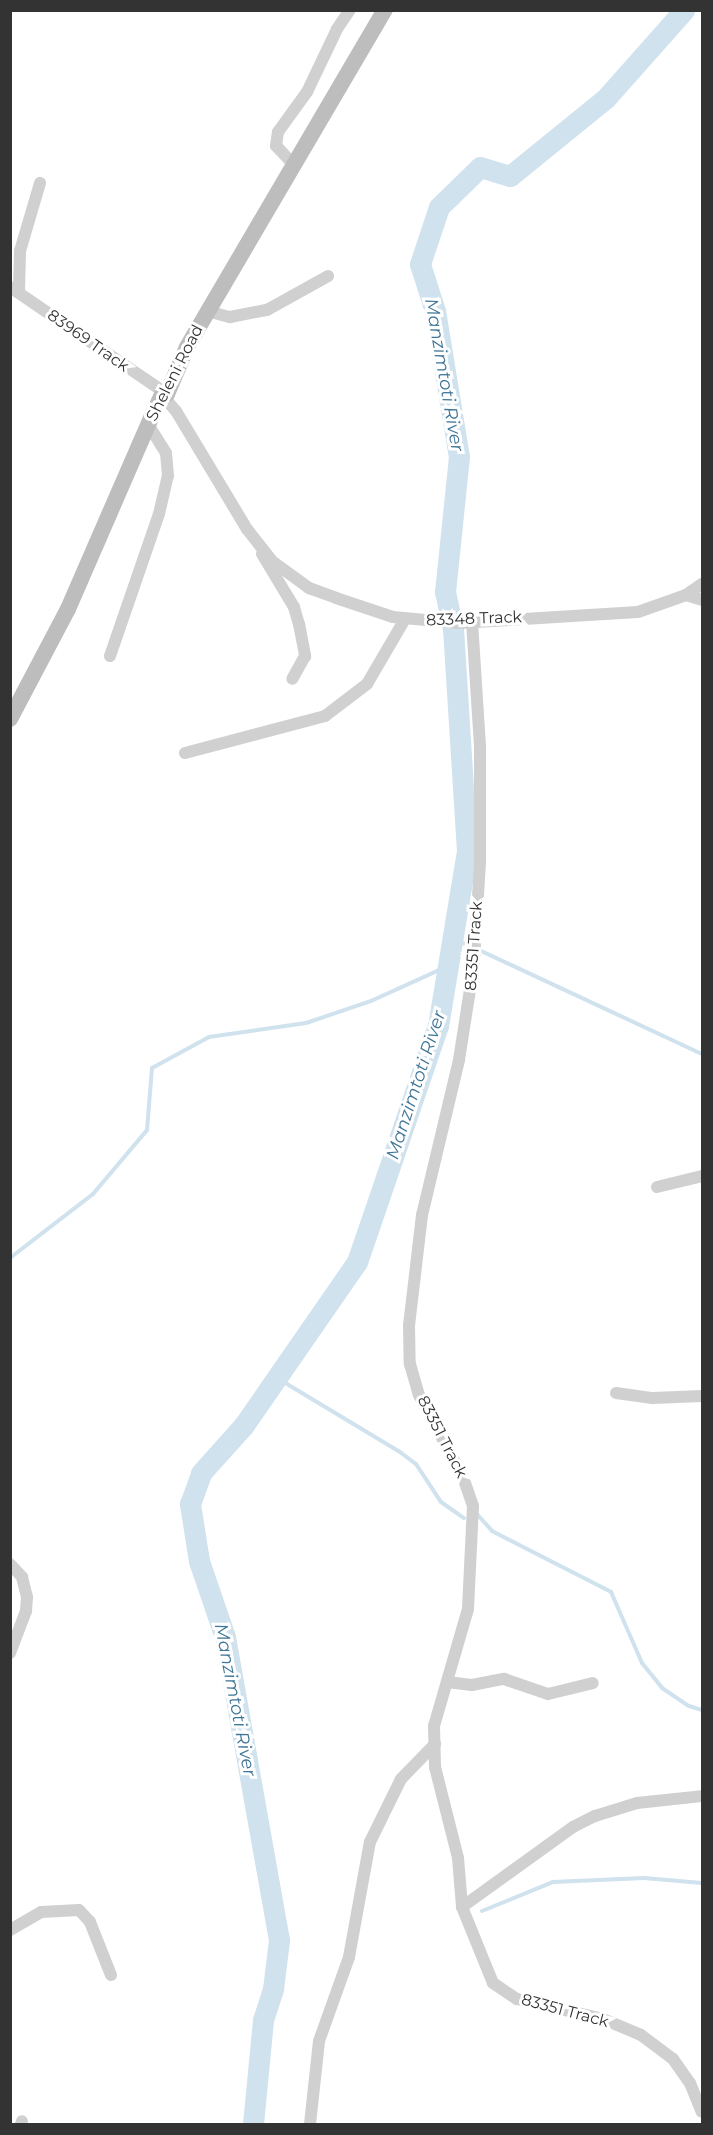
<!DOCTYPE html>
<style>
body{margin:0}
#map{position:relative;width:713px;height:2135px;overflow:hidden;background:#fff;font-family:Montserrat,sans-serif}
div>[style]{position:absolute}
.stream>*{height:4px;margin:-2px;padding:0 2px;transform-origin:2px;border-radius:2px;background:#cfe2ee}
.river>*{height:21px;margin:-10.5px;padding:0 10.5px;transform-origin:10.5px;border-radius:10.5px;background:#cfe2ee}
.street>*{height:12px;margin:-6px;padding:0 6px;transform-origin:6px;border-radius:6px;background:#d0d0d0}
.secondary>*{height:16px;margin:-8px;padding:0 8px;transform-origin:8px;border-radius:8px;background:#bdbdbd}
span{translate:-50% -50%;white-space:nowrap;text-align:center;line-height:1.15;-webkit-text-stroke:6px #fff;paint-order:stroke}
.street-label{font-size:16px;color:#333}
.water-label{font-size:18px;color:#3f7597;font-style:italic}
.frame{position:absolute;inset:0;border:12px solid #333;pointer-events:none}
</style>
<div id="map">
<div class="stream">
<i style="left:453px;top:938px;width:20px;rotate:27deg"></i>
<i style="left:479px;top:950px;width:246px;rotate:25deg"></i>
<i style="left:10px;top:1258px;width:105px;rotate:-37.6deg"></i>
<i style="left:93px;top:1194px;width:84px;rotate:-49.8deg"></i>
<i style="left:147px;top:1130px;width:62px;rotate:-85.4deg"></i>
<i style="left:152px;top:1068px;width:65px;rotate:-28.5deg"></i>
<i style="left:209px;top:1037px;width:98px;rotate:-8.2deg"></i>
<i style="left:306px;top:1023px;width:69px;rotate:-18.7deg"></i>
<i style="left:371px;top:1001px;width:85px;rotate:-24.4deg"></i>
<i style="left:277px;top:1378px;width:144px;rotate:31deg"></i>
<i style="left:400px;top:1452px;width:20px;rotate:37deg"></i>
<i style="left:416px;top:1464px;width:45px;rotate:56.7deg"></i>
<i style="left:441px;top:1502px;width:28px;rotate:35deg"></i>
<i style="left:476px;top:1513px;width:24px;rotate:48deg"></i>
<i style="left:492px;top:1531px;width:134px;rotate:27.1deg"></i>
<i style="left:611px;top:1592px;width:77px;rotate:66.4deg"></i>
<i style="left:642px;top:1663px;width:32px;rotate:51deg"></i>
<i style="left:662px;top:1688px;width:32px;rotate:34deg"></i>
<i style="left:689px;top:1706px;width:14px;rotate:17deg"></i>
<i style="left:482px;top:1911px;width:77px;rotate:-22.2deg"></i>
<i style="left:553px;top:1882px;width:91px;rotate:-2.5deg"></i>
<i style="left:644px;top:1878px;width:58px;rotate:4.9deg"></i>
</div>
<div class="river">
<i style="left:253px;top:2124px;width:104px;rotate:-84.5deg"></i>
<i style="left:263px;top:2020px;width:33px;rotate:-72deg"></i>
<i style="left:273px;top:1989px;width:49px;rotate:-83deg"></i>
<i style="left:279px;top:1940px;width:308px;rotate:-100.1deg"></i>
<i style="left:225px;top:1637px;width:80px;rotate:-108.9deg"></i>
<i style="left:199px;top:1561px;width:58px;rotate:-99deg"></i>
<i style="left:190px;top:1504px;width:33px;rotate:-70deg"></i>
<i style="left:201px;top:1473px;width:64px;rotate:-48.1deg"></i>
<i style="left:244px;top:1425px;width:198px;rotate:-55.3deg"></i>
<i style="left:357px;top:1262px;width:250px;rotate:-71.1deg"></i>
<i style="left:438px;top:1026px;width:177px;rotate:-80.6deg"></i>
<i style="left:467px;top:851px;width:222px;rotate:-93.6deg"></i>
<i style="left:453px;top:629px;width:38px;rotate:-102deg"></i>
<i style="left:445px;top:592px;width:136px;rotate:-84.1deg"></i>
<i style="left:459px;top:457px;width:148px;rotate:-99.3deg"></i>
<i style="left:435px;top:311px;width:49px;rotate:-107.7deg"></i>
<i style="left:420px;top:264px;width:60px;rotate:-71.6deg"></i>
<i style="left:439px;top:207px;width:57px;rotate:-44.3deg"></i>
<i style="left:480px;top:167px;width:31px;rotate:17deg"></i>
<i style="left:510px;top:176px;width:124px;rotate:-39.1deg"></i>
<i style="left:606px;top:98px;width:118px;rotate:-48.4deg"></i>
</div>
<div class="street">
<i style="left:293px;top:164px;width:25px;rotate:-133deg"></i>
<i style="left:276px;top:146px;width:14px;rotate:-82deg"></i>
<i style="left:278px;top:132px;width:49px;rotate:-54.1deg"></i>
<i style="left:307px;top:92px;width:70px;rotate:-64.5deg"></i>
<i style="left:337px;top:29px;width:23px;rotate:-56deg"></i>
<i style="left:10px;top:287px;width:190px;rotate:34.3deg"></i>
<i style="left:19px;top:292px;width:41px;rotate:-88.6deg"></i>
<i style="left:20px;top:251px;width:71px;rotate:-73.6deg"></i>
<i style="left:207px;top:311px;width:24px;rotate:15deg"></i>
<i style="left:230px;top:317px;width:38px;rotate:-11deg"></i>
<i style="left:267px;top:310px;width:70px;rotate:-29.1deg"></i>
<i style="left:162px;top:395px;width:21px;rotate:49deg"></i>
<i style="left:176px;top:411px;width:138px;rotate:59deg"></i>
<i style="left:247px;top:529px;width:41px;rotate:52deg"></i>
<i style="left:272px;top:561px;width:46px;rotate:36.1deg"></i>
<i style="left:309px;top:588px;width:29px;rotate:20deg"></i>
<i style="left:336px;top:598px;width:60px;rotate:18.4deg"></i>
<i style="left:393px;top:617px;width:66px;rotate:5.2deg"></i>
<i style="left:459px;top:623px;width:179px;rotate:-3.5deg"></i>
<i style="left:638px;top:612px;width:51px;rotate:-19.5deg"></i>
<i style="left:686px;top:595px;width:19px;rotate:-35deg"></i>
<i style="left:262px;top:554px;width:62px;rotate:58.9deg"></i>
<i style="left:294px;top:607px;width:18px;rotate:74deg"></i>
<i style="left:299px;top:624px;width:33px;rotate:79deg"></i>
<i style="left:305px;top:656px;width:26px;rotate:119deg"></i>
<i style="left:686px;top:595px;width:17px;rotate:17deg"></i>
<i style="left:472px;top:622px;width:125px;rotate:86.3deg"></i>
<i style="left:480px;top:747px;width:115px;rotate:90deg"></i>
<i style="left:480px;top:862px;width:102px;rotate:93.4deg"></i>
<i style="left:474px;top:964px;width:97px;rotate:98.9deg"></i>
<i style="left:459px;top:1060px;width:159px;rotate:103.4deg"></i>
<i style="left:422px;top:1215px;width:111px;rotate:96.7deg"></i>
<i style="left:409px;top:1325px;width:39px;rotate:89deg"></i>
<i style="left:410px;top:1364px;width:32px;rotate:74deg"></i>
<i style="left:419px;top:1395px;width:93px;rotate:61.8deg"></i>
<i style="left:463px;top:1477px;width:31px;rotate:71deg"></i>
<i style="left:473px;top:1506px;width:103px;rotate:92.8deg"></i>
<i style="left:468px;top:1609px;width:122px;rotate:106.2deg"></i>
<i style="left:434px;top:1726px;width:41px;rotate:88.6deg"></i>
<i style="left:435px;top:1767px;width:94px;rotate:75.8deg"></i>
<i style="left:458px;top:1858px;width:49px;rotate:85.3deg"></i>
<i style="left:462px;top:1907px;width:82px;rotate:67.8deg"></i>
<i style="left:493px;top:1983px;width:29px;rotate:34deg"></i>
<i style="left:517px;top:1999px;width:88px;rotate:13.1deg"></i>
<i style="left:603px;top:2019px;width:41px;rotate:22.8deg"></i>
<i style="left:641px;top:2035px;width:40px;rotate:37deg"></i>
<i style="left:673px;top:2059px;width:29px;rotate:55deg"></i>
<i style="left:690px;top:2083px;width:31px;rotate:68deg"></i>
<i style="left:110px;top:656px;width:150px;rotate:-71deg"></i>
<i style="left:159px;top:514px;width:39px;rotate:-77deg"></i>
<i style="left:168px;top:476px;width:23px;rotate:-95deg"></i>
<i style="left:166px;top:453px;width:34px;rotate:-122deg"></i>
<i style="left:185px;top:753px;width:145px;rotate:-14.8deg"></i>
<i style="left:325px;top:716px;width:53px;rotate:-37.3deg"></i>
<i style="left:367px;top:684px;width:75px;rotate:-59.7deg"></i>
<i style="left:657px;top:1187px;width:46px;rotate:-13.7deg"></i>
<i style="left:616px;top:1393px;width:37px;rotate:8deg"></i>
<i style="left:653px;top:1398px;width:49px;rotate:-2.3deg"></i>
<i style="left:10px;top:1564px;width:18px;rotate:47deg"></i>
<i style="left:22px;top:1577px;width:21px;rotate:76deg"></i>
<i style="left:27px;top:1597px;width:14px;rotate:94deg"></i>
<i style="left:26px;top:1611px;width:45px;rotate:110.9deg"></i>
<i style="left:447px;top:1682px;width:25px;rotate:7deg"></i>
<i style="left:472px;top:1685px;width:33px;rotate:-11deg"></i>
<i style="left:504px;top:1679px;width:46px;rotate:18.8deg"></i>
<i style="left:548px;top:1694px;width:46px;rotate:-13.7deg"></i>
<i style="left:462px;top:1907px;width:137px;rotate:-35.8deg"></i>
<i style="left:573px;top:1827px;width:25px;rotate:-27deg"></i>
<i style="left:595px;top:1816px;width:44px;rotate:-17.2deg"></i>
<i style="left:637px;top:1803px;width:65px;rotate:-6.1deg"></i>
<i style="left:10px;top:1930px;width:36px;rotate:-30deg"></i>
<i style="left:41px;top:1912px;width:38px;rotate:-3deg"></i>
<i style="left:79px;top:1910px;width:16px;rotate:47deg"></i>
<i style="left:90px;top:1922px;width:57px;rotate:68.4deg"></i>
<i style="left:21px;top:2124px;width:3px;rotate:-72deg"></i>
<i style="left:310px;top:2124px;width:83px;rotate:-83.8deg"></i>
<i style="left:319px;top:2041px;width:89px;rotate:-70.3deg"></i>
<i style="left:349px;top:1957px;width:117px;rotate:-79.7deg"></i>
<i style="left:370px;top:1842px;width:70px;rotate:-63.8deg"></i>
<i style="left:401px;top:1779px;width:49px;rotate:-45.8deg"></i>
</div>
<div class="secondary">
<i style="left:10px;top:719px;width:124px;rotate:-62.2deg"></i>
<i style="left:68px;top:609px;width:210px;rotate:-66.5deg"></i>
<i style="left:152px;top:416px;width:23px;rotate:-65deg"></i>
<i style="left:162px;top:395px;width:5px;rotate:-11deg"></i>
<i style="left:167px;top:394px;width:51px;rotate:-66.9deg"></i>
<i style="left:187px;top:347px;width:391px;rotate:-59.6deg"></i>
</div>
<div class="street-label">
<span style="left:88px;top:341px;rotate:35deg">83969 Track</span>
<span style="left:175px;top:373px;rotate:-63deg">Sheleni Road</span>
<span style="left:474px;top:619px;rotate:-2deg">83348 Track</span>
<span style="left:474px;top:946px;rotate:-86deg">83351 Track</span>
<span style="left:442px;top:1437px;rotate:63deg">83351 Track</span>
<span style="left:565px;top:2011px;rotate:15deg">83351 Track</span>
</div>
<div class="water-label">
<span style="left:444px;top:375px;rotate:80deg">Manzimtoti River</span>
<span style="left:416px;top:1085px;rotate:-72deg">Manzimtoti River</span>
<span style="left:235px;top:1700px;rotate:79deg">Manzimtoti River</span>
</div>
<div class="frame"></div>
</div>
